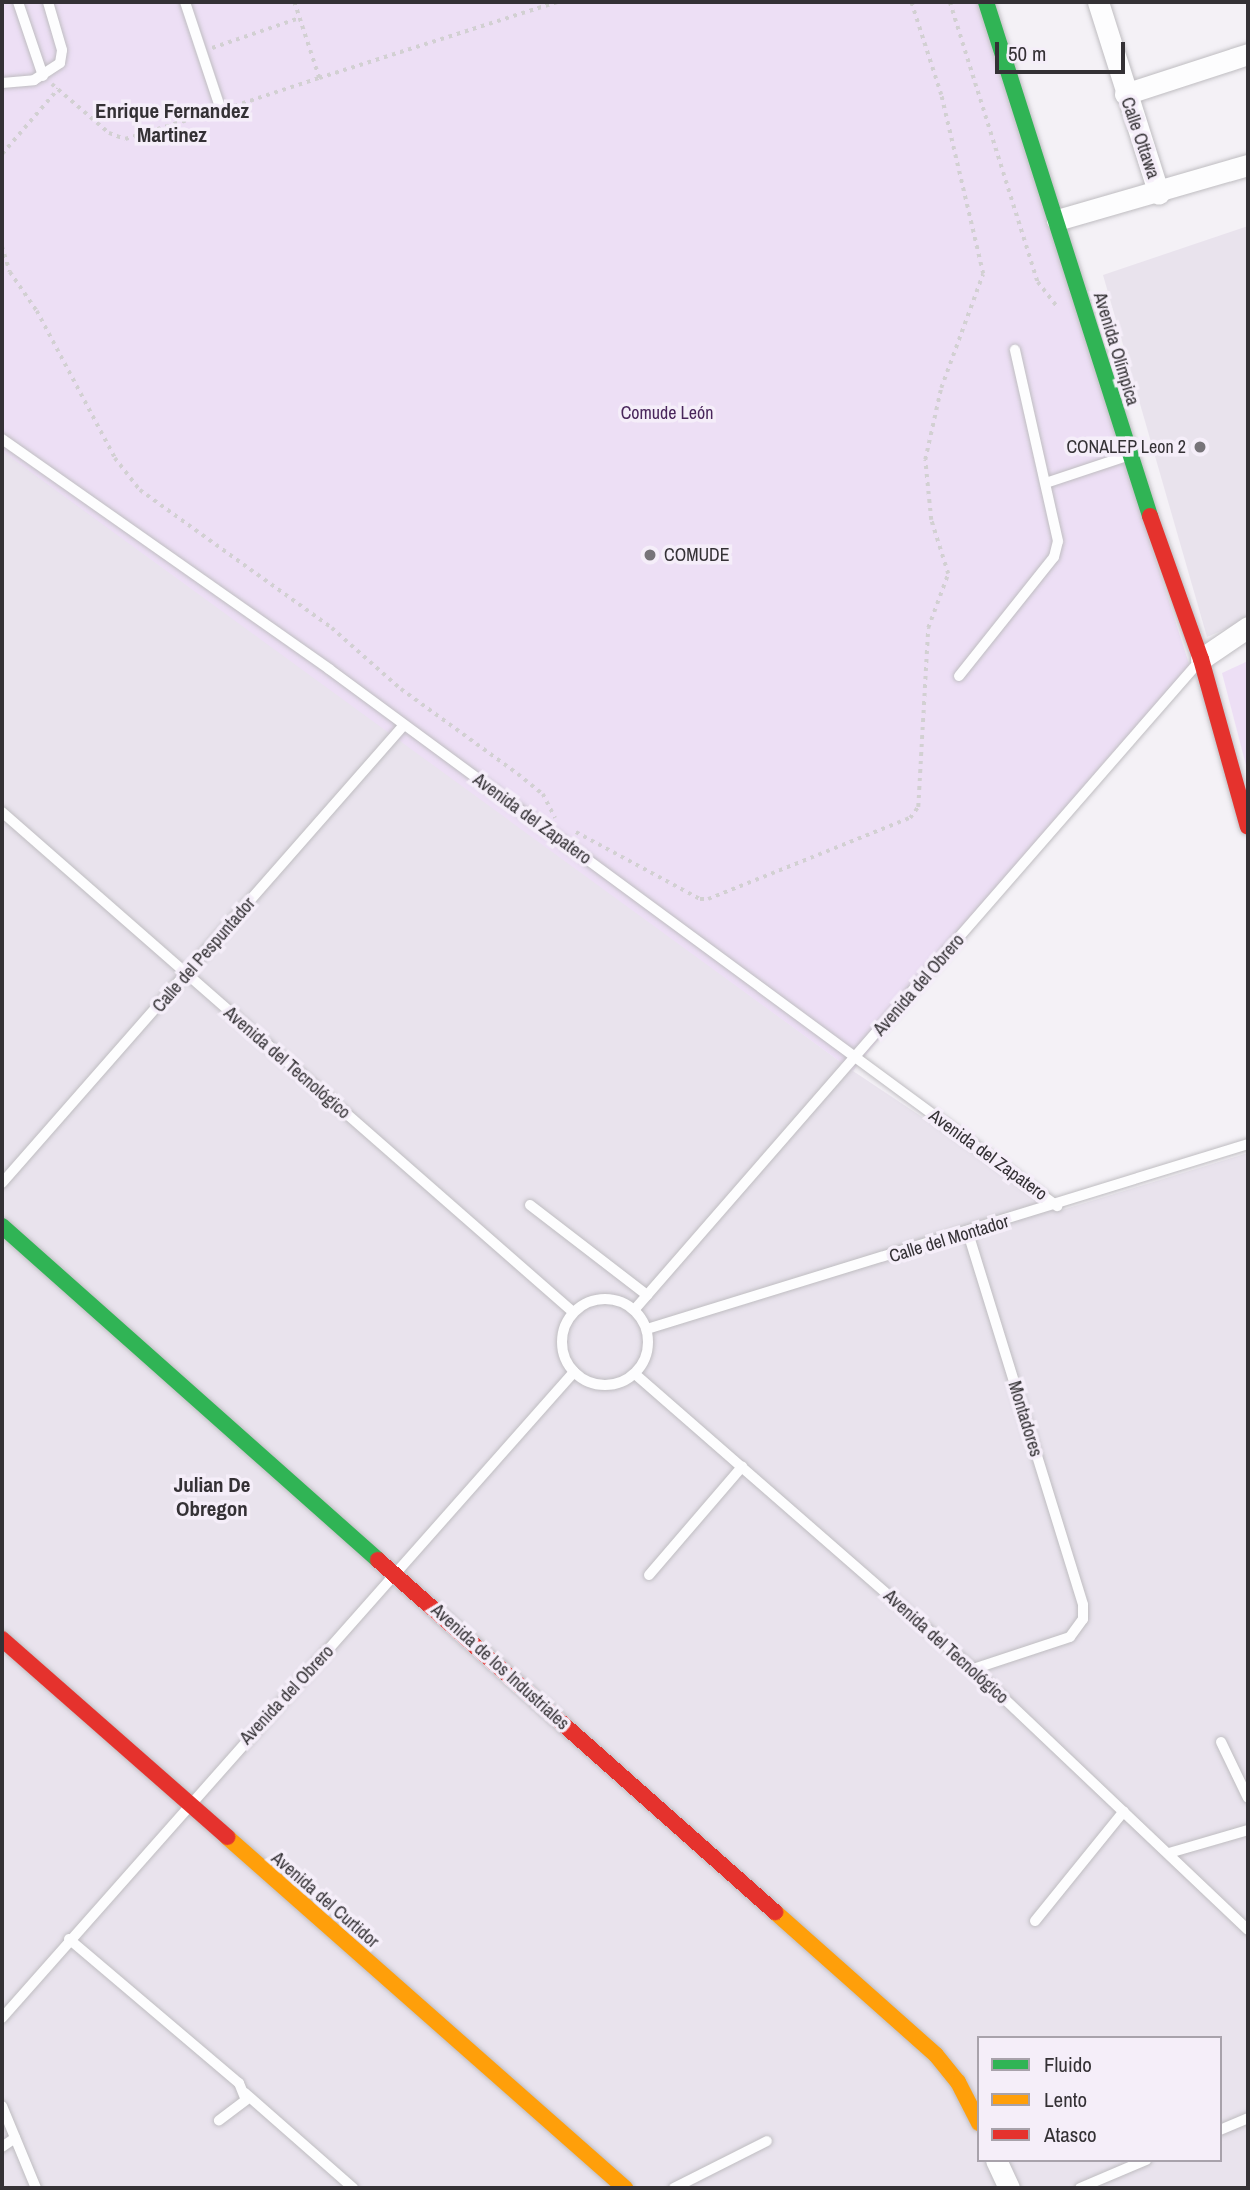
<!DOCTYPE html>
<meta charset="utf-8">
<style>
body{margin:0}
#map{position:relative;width:1250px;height:2190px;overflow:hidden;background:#f4f1f6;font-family:"Archivo Narrow",sans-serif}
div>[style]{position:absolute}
.built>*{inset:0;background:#e9e3ed}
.green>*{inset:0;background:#eddff5}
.path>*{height:3.5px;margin-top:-1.75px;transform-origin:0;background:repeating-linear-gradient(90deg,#d2d0d2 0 3.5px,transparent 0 8.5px)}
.roads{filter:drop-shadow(0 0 2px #bfbdc1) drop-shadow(0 0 2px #bfbdc1)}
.lane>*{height:10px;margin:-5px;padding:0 5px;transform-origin:5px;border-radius:5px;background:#fdfdfe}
.lane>.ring{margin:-5px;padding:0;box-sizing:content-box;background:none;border:10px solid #fdfdfe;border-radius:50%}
.street>*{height:21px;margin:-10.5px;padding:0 10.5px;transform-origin:10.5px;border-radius:10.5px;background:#fdfdfe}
.fast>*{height:16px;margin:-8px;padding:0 8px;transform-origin:8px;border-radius:8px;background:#30b455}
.slow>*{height:16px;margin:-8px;padding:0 8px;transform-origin:8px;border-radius:8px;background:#ff9f0a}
.jam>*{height:16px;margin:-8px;padding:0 8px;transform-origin:8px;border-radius:8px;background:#e5322d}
.dots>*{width:19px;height:19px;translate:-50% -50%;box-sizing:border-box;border:4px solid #f5eef9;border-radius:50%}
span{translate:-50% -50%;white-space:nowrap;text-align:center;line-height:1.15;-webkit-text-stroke:7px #f5eef9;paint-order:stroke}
.street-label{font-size:18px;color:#343135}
.park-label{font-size:18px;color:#49265b}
.poi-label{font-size:18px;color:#343135}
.right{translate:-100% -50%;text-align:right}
.left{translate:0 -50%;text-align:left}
.quarter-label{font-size:21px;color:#343135;font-weight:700}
.frame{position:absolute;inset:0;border:4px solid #343135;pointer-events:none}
.legend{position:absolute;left:977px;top:2036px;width:245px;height:126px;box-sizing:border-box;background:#f5eef9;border:2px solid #a8a2ab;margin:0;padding:9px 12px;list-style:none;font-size:21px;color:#343135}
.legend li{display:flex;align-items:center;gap:14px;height:35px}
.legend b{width:35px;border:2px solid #a8a2ab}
.scale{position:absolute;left:995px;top:42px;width:130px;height:32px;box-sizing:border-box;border:4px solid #343135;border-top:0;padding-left:9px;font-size:21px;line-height:24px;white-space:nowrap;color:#343135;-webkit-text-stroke:5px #f5eef9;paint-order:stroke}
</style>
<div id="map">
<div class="built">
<i style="clip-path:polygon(1248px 226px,1248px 619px,1207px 637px,1103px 275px)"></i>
<i style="clip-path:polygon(evenodd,2px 444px,853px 1071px,1062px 1210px,1248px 1153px,1248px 2188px,2px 2188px,2px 444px,979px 2038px,1220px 2038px,1220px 2160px,979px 2160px,979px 2038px)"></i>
</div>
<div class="green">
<i style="clip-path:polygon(2px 2px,977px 2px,1191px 670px,1104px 762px,853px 1071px,2px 451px)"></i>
<i style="clip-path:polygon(1248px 661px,1248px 773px,1222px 673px)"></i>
</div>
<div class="path">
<i style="left:950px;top:2px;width:294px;rotate:72.6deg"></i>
<i style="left:1038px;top:282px;width:33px;rotate:52deg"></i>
<i style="left:212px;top:48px;width:92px;rotate:-19deg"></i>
<i style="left:319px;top:78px;width:250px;rotate:-17.7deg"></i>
<i style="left:52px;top:84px;width:75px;rotate:40.7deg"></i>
<i style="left:109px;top:133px;width:17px;rotate:21deg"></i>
<i style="left:125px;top:139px;width:89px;rotate:-17deg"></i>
<i style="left:234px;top:106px;width:89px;rotate:-18.2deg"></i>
<i style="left:319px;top:78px;width:80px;rotate:-108.2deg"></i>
<i style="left:2px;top:154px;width:86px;rotate:-49.3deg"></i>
<i style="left:2px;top:246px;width:27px;rotate:73deg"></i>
<i style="left:10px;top:272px;width:47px;rotate:55.3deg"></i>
<i style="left:37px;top:311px;width:166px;rotate:62deg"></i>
<i style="left:115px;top:458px;width:41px;rotate:52deg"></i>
<i style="left:140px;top:490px;width:236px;rotate:35.7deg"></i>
<i style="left:332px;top:628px;width:92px;rotate:41.5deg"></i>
<i style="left:401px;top:689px;width:145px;rotate:36deg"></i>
<i style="left:518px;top:774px;width:32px;rotate:39deg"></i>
<i style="left:543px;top:794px;width:27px;rotate:63deg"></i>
<i style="left:576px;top:832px;width:141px;rotate:28.4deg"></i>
<i style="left:700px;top:899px;width:8px"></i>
<i style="left:708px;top:899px;width:218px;rotate:-21.9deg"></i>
<i style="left:910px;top:818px;width:14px;rotate:-54deg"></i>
<i style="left:918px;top:807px;width:179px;rotate:-86.8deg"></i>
<i style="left:928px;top:628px;width:58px;rotate:-69.7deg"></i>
<i style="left:948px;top:574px;width:57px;rotate:-107.5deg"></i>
<i style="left:931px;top:520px;width:60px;rotate:-95.7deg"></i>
<i style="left:925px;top:460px;width:74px;rotate:-77.5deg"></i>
<i style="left:941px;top:388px;width:121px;rotate:-69.8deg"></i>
<i style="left:983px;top:274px;width:184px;rotate:-103.2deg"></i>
<i style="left:941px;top:95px;width:98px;rotate:-107.9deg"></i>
</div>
<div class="roads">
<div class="lane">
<i style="left:18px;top:2px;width:78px;rotate:71.3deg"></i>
<i style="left:185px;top:2px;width:114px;rotate:71.6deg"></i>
<i style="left:2px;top:83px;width:32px;rotate:-5deg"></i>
<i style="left:34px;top:80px;width:31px;rotate:-33deg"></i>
<i style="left:60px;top:63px;width:13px;rotate:-81deg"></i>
<i style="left:62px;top:50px;width:50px;rotate:-106.3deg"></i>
<i style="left:2px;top:439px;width:400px;rotate:35.1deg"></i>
<i style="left:329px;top:669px;width:905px;rotate:36.41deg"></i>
<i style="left:1046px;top:483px;width:85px;rotate:-18.4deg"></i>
<i style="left:959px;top:676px;width:152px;rotate:-51.4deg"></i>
<i style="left:1054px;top:557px;width:16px;rotate:-76deg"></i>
<i style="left:1058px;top:541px;width:196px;rotate:-102.7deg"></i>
<i style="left:2px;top:812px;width:759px;rotate:41.21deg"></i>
<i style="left:2px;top:1183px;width:609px;rotate:-48.73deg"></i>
<i style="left:530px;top:1205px;width:148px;rotate:37.6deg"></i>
<i style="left:968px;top:1233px;width:389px;rotate:72.8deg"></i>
<i style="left:1083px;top:1605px;width:14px;rotate:90deg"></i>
<i style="left:1083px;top:1619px;width:22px;rotate:126deg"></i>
<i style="left:1070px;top:1637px;width:102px;rotate:161.7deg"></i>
<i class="ring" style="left:562px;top:1299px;width:76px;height:76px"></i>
<i style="left:635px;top:1309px;width:855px;rotate:-48.93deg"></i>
<i style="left:647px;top:1329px;width:629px;rotate:-17.11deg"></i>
<i style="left:635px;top:1374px;width:449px;rotate:41.1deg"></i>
<i style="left:973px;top:1669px;width:379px;rotate:43.5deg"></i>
<i style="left:649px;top:1575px;width:143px;rotate:-49.3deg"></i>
<i style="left:1221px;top:1742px;width:62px;rotate:64.3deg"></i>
<i style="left:1169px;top:1853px;width:82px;rotate:-16.2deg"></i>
<i style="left:1035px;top:1921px;width:141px;rotate:-51deg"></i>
<i style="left:69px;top:1939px;width:223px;rotate:40.3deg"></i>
<i style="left:239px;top:2083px;width:18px;rotate:68deg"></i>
<i style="left:246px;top:2100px;width:34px;rotate:143deg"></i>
<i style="left:2px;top:2018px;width:863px;rotate:-48.48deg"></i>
<i style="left:245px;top:2093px;width:144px;rotate:41.3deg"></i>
<i style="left:2px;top:2106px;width:89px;rotate:67.5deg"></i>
<i style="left:1220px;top:2130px;width:30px;rotate:-23deg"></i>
<i style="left:2px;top:2147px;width:16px;rotate:-35deg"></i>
<i style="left:674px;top:2188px;width:104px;rotate:-26.8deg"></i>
<i style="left:1080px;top:2188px;width:72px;rotate:-23deg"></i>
</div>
<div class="street">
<i style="left:1098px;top:2px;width:201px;rotate:72.4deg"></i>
<i style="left:1125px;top:94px;width:129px;rotate:-18deg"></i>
<i style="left:1057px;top:220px;width:199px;rotate:-16.1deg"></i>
<i style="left:1201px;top:659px;width:57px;rotate:-34.2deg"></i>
<i style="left:996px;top:2160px;width:31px;rotate:65deg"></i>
</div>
<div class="fast">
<i style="left:986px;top:2px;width:540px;rotate:72.3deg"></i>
<i style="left:2px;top:1226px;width:503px;rotate:41.61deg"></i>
</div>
<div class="slow">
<i style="left:227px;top:1837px;width:531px;rotate:41.41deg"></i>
<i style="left:775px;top:1912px;width:215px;rotate:41.6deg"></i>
<i style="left:936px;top:2055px;width:35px;rotate:51deg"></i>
<i style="left:958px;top:2082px;width:46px;rotate:62.9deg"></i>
</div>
<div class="jam">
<i style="left:1150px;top:516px;width:152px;rotate:70.4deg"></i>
<i style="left:1201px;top:659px;width:174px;rotate:74.4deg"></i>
<i style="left:378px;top:1560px;width:531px;rotate:41.56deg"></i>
<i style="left:2px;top:1639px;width:300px;rotate:41.3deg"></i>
</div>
</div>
<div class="dots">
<i style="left:1200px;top:447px;background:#777479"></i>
<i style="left:650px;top:555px;background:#777479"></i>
</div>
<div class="street-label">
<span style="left:1140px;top:138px;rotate:71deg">Calle Ottawa</span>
<span style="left:1116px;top:349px;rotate:73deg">Avenida Olímpica</span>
<span style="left:532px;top:819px;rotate:36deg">Avenida del Zapatero</span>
<span style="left:204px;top:955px;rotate:-49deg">Calle del Pespuntador</span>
<span style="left:919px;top:985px;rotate:-49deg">Avenida del Obrero</span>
<span style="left:287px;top:1063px;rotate:41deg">Avenida del Tecnológico</span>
<span style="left:988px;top:1155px;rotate:36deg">Avenida del Zapatero</span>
<span style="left:949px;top:1239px;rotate:-17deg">Calle del Montador</span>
<span style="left:1025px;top:1419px;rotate:73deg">Montadores</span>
<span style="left:946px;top:1647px;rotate:42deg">Avenida del Tecnológico</span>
<span style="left:500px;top:1667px;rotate:42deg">Avenida de los Industriales</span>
<span style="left:287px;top:1695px;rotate:-47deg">Avenida del Obrero</span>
<span style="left:325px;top:1900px;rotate:41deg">Avenida del Curtidor</span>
</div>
<div class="park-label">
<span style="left:667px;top:413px">Comude León</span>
</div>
<div class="poi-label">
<span class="right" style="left:1186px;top:447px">CONALEP Leon 2</span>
<span class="left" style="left:664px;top:555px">COMUDE</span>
</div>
<div class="quarter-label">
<span style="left:172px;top:123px">Enrique Fernandez<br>Martinez</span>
<span style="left:212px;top:1497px">Julian De<br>Obregon</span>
</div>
<div class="frame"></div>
<ul class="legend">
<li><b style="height:9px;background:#30b455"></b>Fluido</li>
<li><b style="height:9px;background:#ff9f0a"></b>Lento</li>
<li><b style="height:9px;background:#e5322d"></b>Atasco</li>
</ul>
<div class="scale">50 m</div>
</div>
